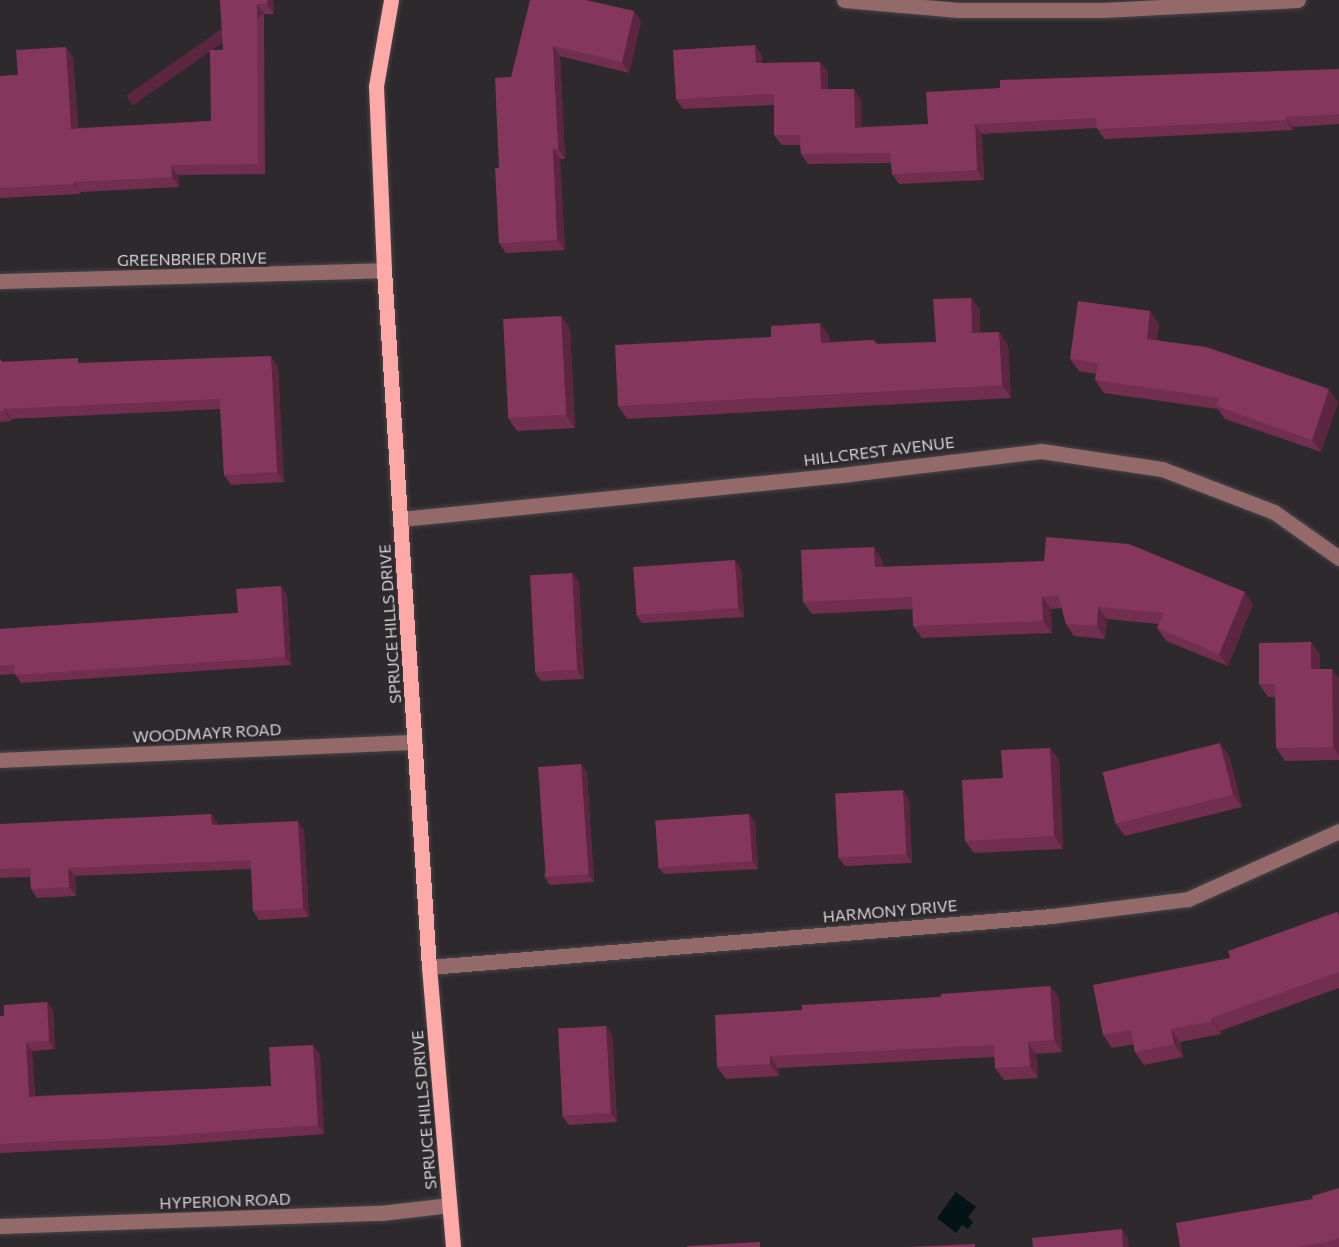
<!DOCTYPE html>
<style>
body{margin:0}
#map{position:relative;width:1339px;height:1247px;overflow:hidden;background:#2d292d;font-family:Commissioner,sans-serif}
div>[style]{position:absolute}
.water>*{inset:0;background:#041315}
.roads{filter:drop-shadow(0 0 2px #484448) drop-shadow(0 0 2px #484448)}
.minor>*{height:15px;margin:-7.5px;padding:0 7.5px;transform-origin:7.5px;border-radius:7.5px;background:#936a69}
.major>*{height:15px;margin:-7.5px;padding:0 7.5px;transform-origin:7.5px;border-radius:7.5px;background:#fca9a7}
.wall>*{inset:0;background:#722e4f}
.shaded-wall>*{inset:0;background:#5c2640;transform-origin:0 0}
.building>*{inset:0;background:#84365c;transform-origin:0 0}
span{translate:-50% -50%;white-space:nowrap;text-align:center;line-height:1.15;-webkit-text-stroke:6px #2d292d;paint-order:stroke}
.street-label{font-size:16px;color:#d4d1d4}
</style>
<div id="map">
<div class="water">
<i style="clip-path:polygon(956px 1192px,976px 1207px,968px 1217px,973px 1222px,968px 1229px,962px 1225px,956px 1233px,937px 1218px)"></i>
</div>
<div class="roads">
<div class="minor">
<i style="left:844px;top:0;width:115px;rotate:5deg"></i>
<i style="left:959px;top:10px;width:143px"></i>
<i style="left:1102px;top:10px;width:196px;rotate:-2.9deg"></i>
<i style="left:0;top:281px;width:384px;rotate:-1.6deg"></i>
<i style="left:401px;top:519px;width:450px;rotate:-5.7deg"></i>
<i style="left:849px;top:474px;width:193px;rotate:-6.8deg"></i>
<i style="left:1041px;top:451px;width:122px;rotate:8.5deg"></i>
<i style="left:1162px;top:469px;width:120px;rotate:21deg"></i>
<i style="left:1274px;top:512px;width:80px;rotate:35.3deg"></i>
<i style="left:0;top:760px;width:415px;rotate:-2.5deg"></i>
<i style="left:429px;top:967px;width:625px;rotate:-4.68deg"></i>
<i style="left:1052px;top:916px;width:137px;rotate:-7.1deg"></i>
<i style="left:1188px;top:899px;width:166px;rotate:-24.2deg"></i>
<i style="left:0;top:1226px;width:381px;rotate:-2deg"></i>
<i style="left:381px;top:1213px;width:69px;rotate:-6.6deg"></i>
</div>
<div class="major">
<i style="left:391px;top:0;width:87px;rotate:99.9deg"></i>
<i style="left:376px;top:86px;width:184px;rotate:87.5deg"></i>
<i style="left:384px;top:270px;width:698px;rotate:86.31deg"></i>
<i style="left:429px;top:967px;width:281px;rotate:85.1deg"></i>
</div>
</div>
<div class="wall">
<i style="clip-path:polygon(220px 0,273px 0,274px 14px,264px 14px,265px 174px,178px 175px,179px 187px,80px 192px,81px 194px,0 198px,0 76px,18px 75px,73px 57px,78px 128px,211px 121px,223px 50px)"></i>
<i style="clip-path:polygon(530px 0,634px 11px,641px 22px,629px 73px,560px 56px,565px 159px,560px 159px,565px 250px,506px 253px,499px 243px,499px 168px)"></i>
<i style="clip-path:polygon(762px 55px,762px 63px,820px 62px,828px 72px,828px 89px,861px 99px,861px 127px,928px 124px,1339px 69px,1339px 124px,1293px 127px,1293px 130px,1104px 139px,1097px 128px,982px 134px,984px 180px,899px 184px,892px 174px,891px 163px,808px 164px,801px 154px,800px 145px,782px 145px,774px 135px,774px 105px,683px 109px,676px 99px)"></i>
<i style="clip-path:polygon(971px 298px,980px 310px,980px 333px,999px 332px,1008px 345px,1011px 398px,627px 419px,618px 406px,829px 336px,830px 342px,874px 340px,878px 344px,936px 342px)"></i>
<i style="clip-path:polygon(561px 316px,570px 328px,575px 428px,517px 431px,508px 418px)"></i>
<i style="clip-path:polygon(1159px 324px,1157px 340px,1338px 402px,1321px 452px,1225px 419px,1218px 409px,1104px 393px,1095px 380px,1096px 374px,1079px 371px,1070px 359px)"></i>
<i style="clip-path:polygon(1px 359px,2px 362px,278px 366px,284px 482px,231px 485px,224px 475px,220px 409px,11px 419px,11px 421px,0 422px,0 360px)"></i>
<i style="clip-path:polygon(882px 559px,883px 567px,1253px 604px,1228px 666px,1166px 641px,1157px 628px,1159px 624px,1107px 619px,1105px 639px,1074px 636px,1066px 624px,1062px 608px,1051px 609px,1052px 633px,922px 638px,913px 626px,913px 609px,812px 614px,803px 602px)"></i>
<i style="clip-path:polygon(741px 569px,744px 617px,642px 623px,636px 614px)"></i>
<i style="clip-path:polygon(572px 573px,579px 582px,584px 679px,541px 681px,535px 673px)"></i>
<i style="clip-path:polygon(287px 595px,291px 665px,21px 683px,15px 674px,0 675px,0 629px,238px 613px)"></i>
<i style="clip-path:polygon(1311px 642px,1320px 655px,1320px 669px,1332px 669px,1339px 679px,1339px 760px,1285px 761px,1276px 748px,1275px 697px,1268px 697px,1259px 684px)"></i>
<i style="clip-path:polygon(1050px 748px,1059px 760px,1063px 849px,974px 853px,965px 841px,1003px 778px)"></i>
<i style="clip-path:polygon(1229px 755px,1242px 807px,1125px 836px,1116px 824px)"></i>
<i style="clip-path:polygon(581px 764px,587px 773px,594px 882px,550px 885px,544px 876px)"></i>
<i style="clip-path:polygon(909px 799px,912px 863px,845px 866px,838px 857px)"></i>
<i style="clip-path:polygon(755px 822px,758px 869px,664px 874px,657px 866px)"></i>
<i style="clip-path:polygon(218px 823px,218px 825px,304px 830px,309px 917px,259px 920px,253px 911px,251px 869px,75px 876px,76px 896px,37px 898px,31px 889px,30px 877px,0 878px,0 824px)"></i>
<i style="clip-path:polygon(1337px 912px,1339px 914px,1339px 988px,1220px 1031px,1221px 1034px,1180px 1042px,1183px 1057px,1144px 1065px,1135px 1052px,1134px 1044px,1112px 1048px,1103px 1035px,1230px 958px)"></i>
<i style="clip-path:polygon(1050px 986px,1059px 998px,1062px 1052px,1036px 1054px,1038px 1078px,1004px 1080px,995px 1068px,995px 1057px,778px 1068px,779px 1076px,726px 1079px,717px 1067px,802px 1010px)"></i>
<i style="clip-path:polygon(47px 1002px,53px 1011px,55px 1049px,32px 1051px,35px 1096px,271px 1086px,320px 1054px,324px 1134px,170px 1145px,0 1153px,0 1016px,4px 1016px)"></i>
<i style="clip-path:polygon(612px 1034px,617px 1122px,569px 1125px,562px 1116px)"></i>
<i style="clip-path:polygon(1339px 1188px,1339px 1247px,1180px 1247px,1313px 1199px)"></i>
</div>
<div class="shaded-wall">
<i style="clip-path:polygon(267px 0,273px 0,274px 14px,267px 4px)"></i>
<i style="left:257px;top:4px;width:12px;height:160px;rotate:55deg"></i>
<i style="clip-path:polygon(634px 11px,641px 22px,629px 73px,622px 62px)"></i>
<i style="clip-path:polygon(755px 45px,762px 55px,763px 73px,756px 63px)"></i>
<i style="clip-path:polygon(553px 46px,560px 56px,565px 159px,558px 149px)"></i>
<i style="clip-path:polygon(66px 47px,73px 57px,78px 139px,71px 129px)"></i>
<i style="clip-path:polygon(820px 62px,828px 72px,828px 99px,821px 89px)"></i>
<i style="clip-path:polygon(854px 89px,861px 99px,862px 138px,855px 128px)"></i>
<i style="clip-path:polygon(1285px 117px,1293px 127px,1293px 130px,1286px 120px)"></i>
<i style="clip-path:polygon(975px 124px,982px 134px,984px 180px,977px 170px)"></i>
<i style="clip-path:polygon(553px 149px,560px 159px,565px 250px,557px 240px)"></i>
<i style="clip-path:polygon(171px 165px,178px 175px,179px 187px,172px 177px)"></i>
<i style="clip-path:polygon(74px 182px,80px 192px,81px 194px,74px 184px)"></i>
<i style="clip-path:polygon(971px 298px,980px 310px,981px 346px,972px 333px)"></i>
<i style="clip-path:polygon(1150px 311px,1159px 324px,1156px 351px,1147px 339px)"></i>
<i style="clip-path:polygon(561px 316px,570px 328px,575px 428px,566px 415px)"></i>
<i style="clip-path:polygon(820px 323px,829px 336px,830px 356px,821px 343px)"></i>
<i style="clip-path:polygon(999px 332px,1008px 345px,1011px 398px,1002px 385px)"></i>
<i style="clip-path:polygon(271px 356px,278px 366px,284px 482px,277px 472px)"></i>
<i style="clip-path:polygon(1329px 389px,1338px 402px,1321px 452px,1312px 440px)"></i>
<i style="clip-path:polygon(4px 409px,11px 419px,11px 421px,4px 411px)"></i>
<i style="clip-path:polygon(874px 547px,882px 559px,883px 580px,875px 567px)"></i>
<i style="clip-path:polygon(735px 560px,741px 569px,744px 617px,738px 608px)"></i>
<i style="clip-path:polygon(572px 573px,579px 582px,584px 679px,577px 670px)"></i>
<i style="clip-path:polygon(281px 586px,287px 595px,291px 665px,285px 657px)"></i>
<i style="clip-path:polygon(1245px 592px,1253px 604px,1228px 666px,1219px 654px)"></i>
<i style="clip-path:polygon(1042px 597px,1051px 609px,1052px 633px,1043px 621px)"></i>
<i style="clip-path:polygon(1098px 607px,1107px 619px,1105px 639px,1097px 626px)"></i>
<i style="clip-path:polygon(1311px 642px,1320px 655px,1320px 682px,1311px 669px)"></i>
<i style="clip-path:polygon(1332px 669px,1339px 679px,1339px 756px,1333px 747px)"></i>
<i style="clip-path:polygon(1220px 743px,1229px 755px,1242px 807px,1233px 794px)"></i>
<i style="clip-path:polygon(1050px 748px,1059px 760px,1063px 849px,1054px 836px)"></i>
<i style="clip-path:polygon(581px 764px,587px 773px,594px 882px,588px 874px)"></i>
<i style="clip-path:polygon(903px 790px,909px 799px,912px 863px,906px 854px)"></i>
<i style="clip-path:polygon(211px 814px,218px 823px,218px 834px,212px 825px)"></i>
<i style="clip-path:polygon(749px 814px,755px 822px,758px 869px,752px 861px)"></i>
<i style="clip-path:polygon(298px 821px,304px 830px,309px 917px,303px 908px)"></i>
<i style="clip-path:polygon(68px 868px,75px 876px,76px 896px,69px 887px)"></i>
<i style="clip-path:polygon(1050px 986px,1059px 998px,1062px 1052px,1054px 1040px)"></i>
<i style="clip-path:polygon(47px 1002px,53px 1011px,55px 1049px,49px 1041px)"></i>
<i style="clip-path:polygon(1211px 1018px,1220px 1031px,1221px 1034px,1212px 1021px)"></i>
<i style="clip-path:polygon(606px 1026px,612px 1034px,617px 1122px,611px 1113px)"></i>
<i style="clip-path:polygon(1171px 1029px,1180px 1042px,1183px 1057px,1174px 1044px)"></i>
<i style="clip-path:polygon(26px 1042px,32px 1051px,35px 1105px,29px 1097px)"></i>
<i style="clip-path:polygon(1028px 1042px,1036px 1054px,1038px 1078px,1030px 1066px)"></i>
<i style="clip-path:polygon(313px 1045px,320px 1054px,324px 1134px,318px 1125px)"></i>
<i style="clip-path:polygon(770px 1056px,778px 1068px,779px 1076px,770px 1064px)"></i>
<i style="clip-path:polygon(1122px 1229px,1128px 1238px,1129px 1247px,1123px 1247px)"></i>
</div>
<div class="building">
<i style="clip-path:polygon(220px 0,267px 0,267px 4px,257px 4px,258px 164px,171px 165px,172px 177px,74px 182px,74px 184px,0 188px,0 76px,18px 75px,16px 50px,66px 47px,71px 129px,211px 121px,210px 50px,223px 50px)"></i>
<i style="clip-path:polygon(530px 0,586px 0,634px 11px,622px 62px,553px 46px,558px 149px,553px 149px,557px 240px,499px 243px,495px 168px,499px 168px,495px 78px,511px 77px)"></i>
<i style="clip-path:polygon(755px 45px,756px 63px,820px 62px,821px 89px,854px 89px,855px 128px,928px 124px,926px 92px,1000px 88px,1000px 80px,1339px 69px,1339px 114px,1285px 117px,1286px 120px,1097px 129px,1096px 118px,975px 124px,977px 170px,892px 174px,890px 153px,801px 154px,800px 135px,774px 135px,774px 94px,676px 99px,673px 50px)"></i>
<i style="clip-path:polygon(971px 298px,972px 333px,999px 332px,1002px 385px,618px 406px,615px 345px,771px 337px,771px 326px,820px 323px,821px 343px,874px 340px,875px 344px,936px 342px,933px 299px)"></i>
<i style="clip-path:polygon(1078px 301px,1150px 311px,1147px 339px,1206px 347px,1329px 389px,1312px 440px,1216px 406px,1219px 398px,1095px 380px,1098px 363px,1070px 359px)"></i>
<i style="left:561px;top:316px;width:99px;height:58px;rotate:87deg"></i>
<i style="clip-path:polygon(271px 356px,277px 472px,224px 475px,220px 399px,4px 409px,4px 411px,0 411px,0 360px,1px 359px,1px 362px,78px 358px,78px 363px)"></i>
<i style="clip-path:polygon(1046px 537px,1129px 544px,1245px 592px,1219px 654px,1157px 628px,1164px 613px,1098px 607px,1097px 626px,1066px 624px,1058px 595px,1042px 597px,1043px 621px,913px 626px,912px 597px,803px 602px,801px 550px,874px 547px,875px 567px,1044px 561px)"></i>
<i style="left:735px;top:560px;width:48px;height:102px;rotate:86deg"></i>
<i style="left:572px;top:573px;width:97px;height:42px;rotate:87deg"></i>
<i style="clip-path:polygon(281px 586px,285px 657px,15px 675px,14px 665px,0 666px,0 629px,238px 613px,236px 589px)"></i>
<i style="clip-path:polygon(1311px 642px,1311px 669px,1332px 669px,1333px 747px,1276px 748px,1275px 684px,1259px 684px,1259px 643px)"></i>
<i style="left:1220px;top:743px;width:53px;height:121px;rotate:76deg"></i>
<i style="clip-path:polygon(1050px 748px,1054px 836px,965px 841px,962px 780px,1003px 778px,1001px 750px)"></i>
<i style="left:581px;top:764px;width:110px;height:43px;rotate:86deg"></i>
<i style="left:903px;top:790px;width:64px;height:68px;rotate:87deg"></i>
<i style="clip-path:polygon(211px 814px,212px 825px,298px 821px,303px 908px,253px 911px,251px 860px,68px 868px,69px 887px,31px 889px,30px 868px,0 869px,0 824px)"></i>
<i style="left:749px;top:814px;width:47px;height:94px;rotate:86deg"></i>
<i style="clip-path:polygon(1337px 912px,1339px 916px,1339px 972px,1211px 1018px,1212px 1021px,1171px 1029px,1174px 1044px,1135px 1052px,1131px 1030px,1103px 1035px,1093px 985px,1230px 958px,1228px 951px)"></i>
<i style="clip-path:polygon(1050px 986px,1054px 1040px,1028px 1042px,1030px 1066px,995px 1068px,994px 1045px,770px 1056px,770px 1064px,717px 1067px,715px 1015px,802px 1010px,802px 1005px,941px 997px,941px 994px)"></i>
<i style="clip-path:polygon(47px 1002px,49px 1041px,26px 1042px,29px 1097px,271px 1086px,269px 1047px,313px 1045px,318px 1125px,164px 1136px,0 1144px,0 1016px,4px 1016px,4px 1005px)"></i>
<i style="left:606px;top:1026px;width:87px;height:48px;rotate:87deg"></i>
<i style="clip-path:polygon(1339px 1188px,1339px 1238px,1326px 1242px,1297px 1247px,1180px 1247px,1176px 1223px,1313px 1199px,1312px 1196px)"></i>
<i style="clip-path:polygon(1122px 1229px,1123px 1247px,1033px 1247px,1032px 1238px)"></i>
<i style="clip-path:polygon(760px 1242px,760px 1247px,687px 1247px,687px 1246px)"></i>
<i style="clip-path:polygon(975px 1244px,975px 1247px,908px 1247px)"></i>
</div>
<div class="street-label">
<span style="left:192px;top:259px;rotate:-1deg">GREENBRIER DRIVE</span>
<span style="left:879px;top:451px;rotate:-7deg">HILLCREST AVENUE</span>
<span style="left:390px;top:624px;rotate:-94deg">SPRUCE HILLS DRIVE</span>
<span style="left:207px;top:733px;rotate:-3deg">WOODMAYR ROAD</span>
<span style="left:890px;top:911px;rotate:-5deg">HARMONY DRIVE</span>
<span style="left:424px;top:1110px;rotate:-95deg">SPRUCE HILLS DRIVE</span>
<span style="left:225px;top:1201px;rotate:-2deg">HYPERION ROAD</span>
</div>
</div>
